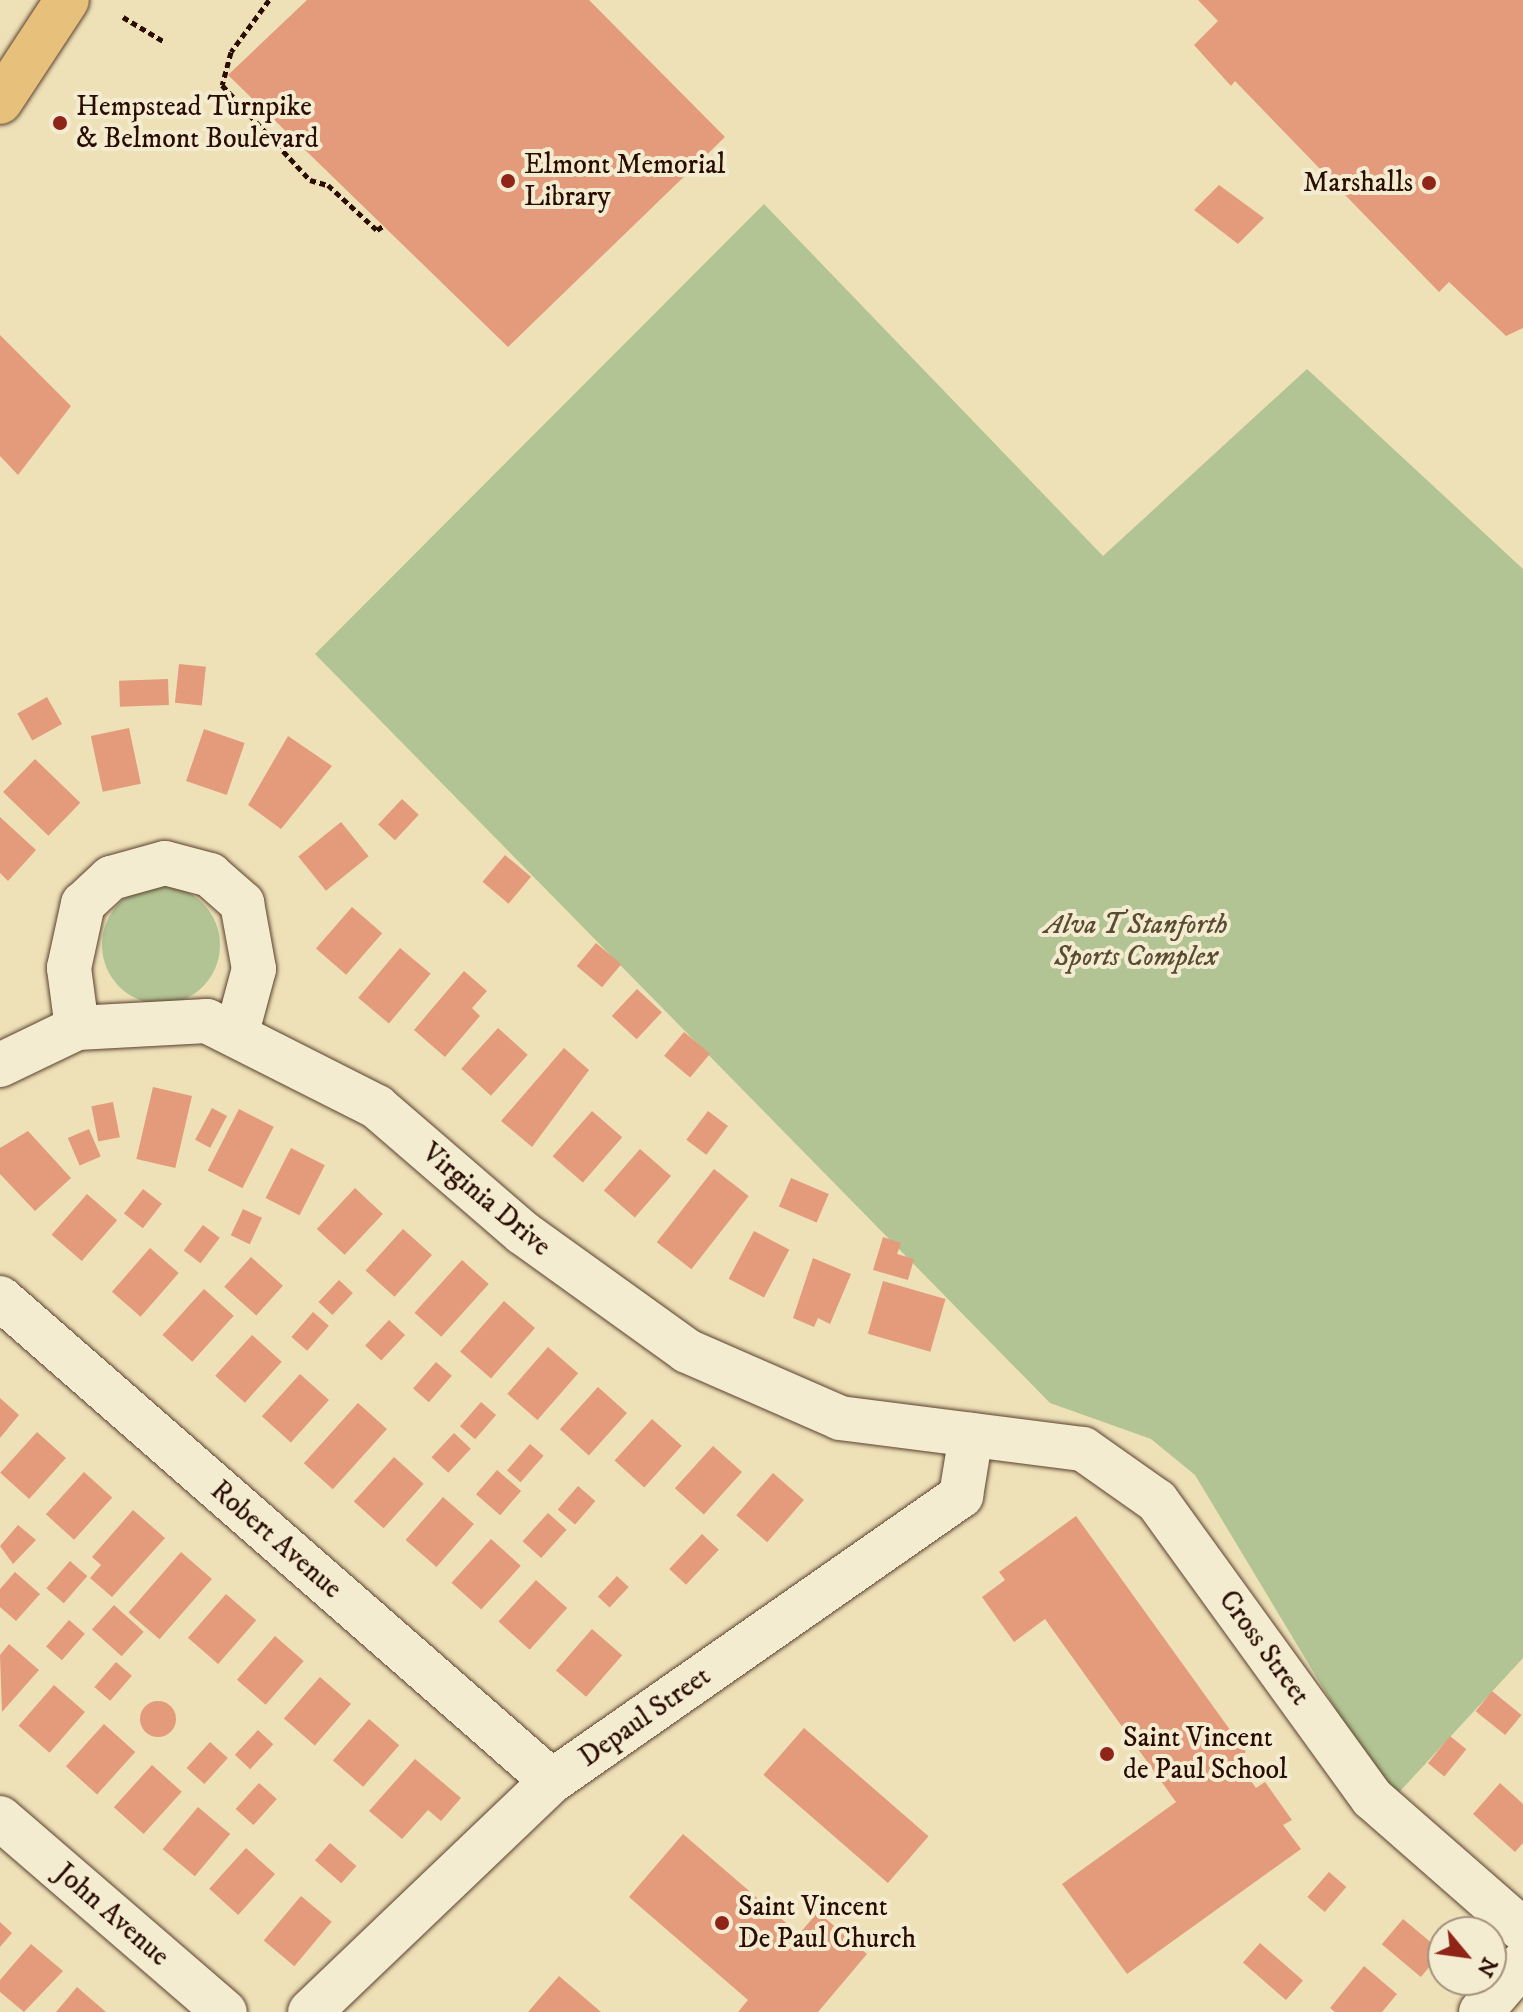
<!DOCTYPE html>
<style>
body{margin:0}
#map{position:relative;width:1523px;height:2012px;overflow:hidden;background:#eee1b8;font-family:"IM FELL DW Pica",serif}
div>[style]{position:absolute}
.green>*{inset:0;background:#b2c494}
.round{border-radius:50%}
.building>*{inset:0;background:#e39b7b;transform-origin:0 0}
.path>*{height:5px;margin-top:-2.5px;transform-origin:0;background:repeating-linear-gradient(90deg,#2a0c00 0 6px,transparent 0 10px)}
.roads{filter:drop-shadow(0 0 2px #5b412e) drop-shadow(0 0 2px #5b412e)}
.minor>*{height:44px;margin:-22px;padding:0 22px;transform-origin:22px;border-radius:22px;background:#f4ecd1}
.major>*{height:44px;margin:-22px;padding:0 22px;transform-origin:22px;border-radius:22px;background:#e7c07c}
.dots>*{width:22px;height:22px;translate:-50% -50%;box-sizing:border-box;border:4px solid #f4ecd1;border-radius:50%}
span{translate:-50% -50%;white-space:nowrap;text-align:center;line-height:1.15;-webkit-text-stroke:8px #f4ecd1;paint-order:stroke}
.poi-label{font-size:28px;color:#2a0c00}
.left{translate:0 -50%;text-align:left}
.right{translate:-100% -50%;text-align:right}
.park-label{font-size:28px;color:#5a4c34;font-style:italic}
.street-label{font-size:28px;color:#2a0c00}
.north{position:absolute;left:1427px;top:1916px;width:80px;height:80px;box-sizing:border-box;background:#f4ecd1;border:2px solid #a3927d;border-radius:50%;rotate:119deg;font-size:22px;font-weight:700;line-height:32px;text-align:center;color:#2a0c00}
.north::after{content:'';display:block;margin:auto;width:28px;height:36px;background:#8f2418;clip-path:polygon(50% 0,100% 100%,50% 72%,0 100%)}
</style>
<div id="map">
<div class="green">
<i style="clip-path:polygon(764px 204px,1103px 556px,1307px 369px,1523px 569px,1523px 1658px,1391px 1801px,1195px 1475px,1151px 1439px,1050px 1403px,315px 654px)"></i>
<i class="round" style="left:102px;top:886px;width:118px;height:118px"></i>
</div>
<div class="building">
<i style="clip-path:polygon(307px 0,589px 0,725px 137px,508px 347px,228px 75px)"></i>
<i style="clip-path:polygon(1198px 0,1523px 0,1523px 328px,1506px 336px,1449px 282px,1439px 292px,1235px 81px,1231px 86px,1194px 45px,1218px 21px)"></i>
<i style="clip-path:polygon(1219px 185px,1264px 218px,1238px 244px,1194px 210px)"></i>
<i style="clip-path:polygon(0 335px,71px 406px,18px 475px,0 456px)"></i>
<i style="left:179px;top:664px;width:27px;height:39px;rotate:6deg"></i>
<i style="left:168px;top:679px;width:26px;height:49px;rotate:88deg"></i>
<i style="left:47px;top:697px;width:31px;height:34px;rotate:61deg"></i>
<i style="left:129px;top:728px;width:57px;height:39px;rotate:78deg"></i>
<i style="left:204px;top:729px;width:43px;height:55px;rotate:19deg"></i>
<i style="clip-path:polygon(288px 736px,332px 766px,281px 829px,248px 805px)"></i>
<i style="left:35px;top:759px;width:63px;height:46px;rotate:44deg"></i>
<i style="left:402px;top:799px;width:23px;height:35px;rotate:43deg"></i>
<i style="clip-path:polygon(0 817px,36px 850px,8px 881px,0 873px)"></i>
<i style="left:341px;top:822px;width:44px;height:55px;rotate:51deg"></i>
<i style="left:505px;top:855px;width:34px;height:35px;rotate:40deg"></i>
<i style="left:352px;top:907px;width:40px;height:55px;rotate:41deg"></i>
<i style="left:596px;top:943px;width:33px;height:30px;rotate:40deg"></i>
<i style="left:400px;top:948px;width:40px;height:65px;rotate:40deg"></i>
<i style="clip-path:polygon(464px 971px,487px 991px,472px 1008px,480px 1016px,445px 1057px,414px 1030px)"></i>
<i style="left:637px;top:989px;width:34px;height:37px;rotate:43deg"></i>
<i style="left:498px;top:1028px;width:40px;height:55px;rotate:42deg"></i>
<i style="left:684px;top:1032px;width:34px;height:31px;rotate:40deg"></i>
<i style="clip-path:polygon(564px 1048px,589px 1070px,532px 1147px,501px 1121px)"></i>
<i style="left:153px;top:1087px;width:40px;height:74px;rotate:13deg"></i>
<i style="left:113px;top:1102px;width:36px;height:22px;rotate:79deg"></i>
<i style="left:212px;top:1108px;width:17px;height:36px;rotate:28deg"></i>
<i style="left:239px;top:1109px;width:39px;height:69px;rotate:27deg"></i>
<i style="left:592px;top:1111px;width:40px;height:60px;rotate:41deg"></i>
<i style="left:708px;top:1111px;width:25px;height:36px;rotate:37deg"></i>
<i style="left:89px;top:1129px;width:30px;height:23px;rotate:67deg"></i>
<i style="clip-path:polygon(28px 1131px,71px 1178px,35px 1211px,0 1174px,0 1148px)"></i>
<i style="left:291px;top:1148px;width:38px;height:56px;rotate:27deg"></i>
<i style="left:640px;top:1149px;width:41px;height:55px;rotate:41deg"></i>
<i style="left:714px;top:1169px;width:44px;height:93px;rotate:38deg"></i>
<i style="left:791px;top:1178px;width:41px;height:31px;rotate:23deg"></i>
<i style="left:355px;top:1188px;width:38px;height:56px;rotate:43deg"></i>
<i style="left:143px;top:1189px;width:24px;height:31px;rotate:38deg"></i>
<i style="left:87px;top:1194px;width:40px;height:54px;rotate:41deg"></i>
<i style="left:243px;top:1209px;width:21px;height:29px;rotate:25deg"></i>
<i style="left:203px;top:1225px;width:21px;height:32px;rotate:37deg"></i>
<i style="left:403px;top:1229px;width:39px;height:56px;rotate:42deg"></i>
<i style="left:754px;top:1231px;width:40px;height:54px;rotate:28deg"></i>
<i style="clip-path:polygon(883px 1237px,901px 1243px,897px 1254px,914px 1259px,908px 1280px,873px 1270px)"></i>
<i style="left:150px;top:1248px;width:38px;height:58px;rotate:41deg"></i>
<i style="left:251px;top:1257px;width:43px;height:40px;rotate:42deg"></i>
<i style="clip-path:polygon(813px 1258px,851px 1274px,830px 1324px,818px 1318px,814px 1327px,793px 1318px)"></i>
<i style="left:462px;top:1260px;width:36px;height:71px;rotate:42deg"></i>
<i style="left:339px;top:1280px;width:19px;height:30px;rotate:43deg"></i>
<i style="left:883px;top:1281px;width:65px;height:55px;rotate:16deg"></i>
<i style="left:204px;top:1289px;width:40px;height:62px;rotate:42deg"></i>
<i style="left:504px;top:1301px;width:41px;height:67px;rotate:41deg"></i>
<i style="left:313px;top:1312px;width:21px;height:33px;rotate:41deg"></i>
<i style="left:389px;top:1320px;width:22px;height:35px;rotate:43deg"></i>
<i style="left:252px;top:1335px;width:40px;height:55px;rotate:42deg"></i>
<i style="left:548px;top:1347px;width:40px;height:62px;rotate:41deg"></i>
<i style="left:436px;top:1362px;width:21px;height:35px;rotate:41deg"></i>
<i style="left:300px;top:1374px;width:39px;height:57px;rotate:42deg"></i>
<i style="left:598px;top:1387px;width:39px;height:57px;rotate:42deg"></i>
<i style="clip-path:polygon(0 1398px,19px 1415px,0 1438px)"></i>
<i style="left:481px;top:1402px;width:20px;height:32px;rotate:41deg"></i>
<i style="left:358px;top:1403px;width:39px;height:81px;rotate:42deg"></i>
<i style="left:652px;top:1419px;width:40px;height:56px;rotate:42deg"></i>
<i style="left:37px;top:1432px;width:39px;height:55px;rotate:42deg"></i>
<i style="left:454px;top:1433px;width:23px;height:33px;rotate:43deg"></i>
<i style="left:530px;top:1444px;width:18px;height:35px;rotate:41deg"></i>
<i style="left:713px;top:1446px;width:39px;height:57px;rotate:42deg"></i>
<i style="left:394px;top:1457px;width:40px;height:60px;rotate:42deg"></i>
<i style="left:497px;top:1470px;width:32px;height:32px;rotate:41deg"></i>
<i style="left:84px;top:1472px;width:38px;height:57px;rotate:42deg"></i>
<i style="left:773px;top:1473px;width:41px;height:56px;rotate:41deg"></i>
<i style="left:578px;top:1486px;width:23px;height:31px;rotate:41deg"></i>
<i style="left:443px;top:1497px;width:41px;height:57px;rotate:41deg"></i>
<i style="clip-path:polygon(133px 1510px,165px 1538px,112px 1597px,90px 1578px,101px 1565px,92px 1557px)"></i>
<i style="left:548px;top:1513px;width:25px;height:38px;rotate:42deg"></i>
<i style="clip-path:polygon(1076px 1516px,1246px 1752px,1235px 1759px,1256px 1788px,1265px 1782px,1292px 1820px,1283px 1825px,1301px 1849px,1127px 1974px,1062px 1884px,1176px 1802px,1045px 1619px,1014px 1642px,982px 1597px,1005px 1580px,999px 1572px)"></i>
<i style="clip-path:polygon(18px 1525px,36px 1540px,13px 1564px,0 1546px)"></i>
<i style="left:702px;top:1534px;width:23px;height:48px;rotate:43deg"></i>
<i style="left:491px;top:1539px;width:40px;height:59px;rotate:42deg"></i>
<i style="left:181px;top:1552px;width:41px;height:80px;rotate:41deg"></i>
<i style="left:70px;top:1561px;width:23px;height:36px;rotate:41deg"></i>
<i style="clip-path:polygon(15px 1572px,40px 1594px,16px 1621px,0 1607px,0 1589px)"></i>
<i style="left:617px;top:1576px;width:16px;height:28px;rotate:43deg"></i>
<i style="left:536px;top:1580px;width:42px;height:56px;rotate:42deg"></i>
<i style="left:226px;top:1594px;width:40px;height:58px;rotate:41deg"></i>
<i style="left:114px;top:1605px;width:40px;height:33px;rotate:42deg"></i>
<i style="left:69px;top:1620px;width:21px;height:35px;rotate:41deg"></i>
<i style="left:592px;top:1629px;width:40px;height:55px;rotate:41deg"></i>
<i style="left:275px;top:1636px;width:38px;height:58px;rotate:41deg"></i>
<i style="clip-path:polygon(9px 1644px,39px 1670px,2px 1712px,0 1655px)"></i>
<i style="left:116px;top:1662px;width:21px;height:33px;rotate:41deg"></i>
<i style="left:320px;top:1677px;width:41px;height:55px;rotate:41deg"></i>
<i style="left:54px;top:1685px;width:41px;height:54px;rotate:41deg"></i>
<i style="left:1492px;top:1691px;width:38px;height:26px;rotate:39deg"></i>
<i class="round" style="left:140px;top:1701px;width:36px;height:36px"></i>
<i style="left:369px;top:1719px;width:40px;height:55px;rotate:41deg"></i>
<i style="left:104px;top:1724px;width:42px;height:57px;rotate:42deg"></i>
<i style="left:804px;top:1728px;width:165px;height:62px;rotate:41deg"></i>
<i style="left:258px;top:1730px;width:21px;height:34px;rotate:43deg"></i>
<i style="left:1450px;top:1736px;width:21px;height:35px;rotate:39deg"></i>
<i style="left:210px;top:1742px;width:24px;height:35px;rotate:42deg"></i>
<i style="clip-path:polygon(415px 1759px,461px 1798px,441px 1821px,428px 1810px,402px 1839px,369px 1811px)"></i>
<i style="left:152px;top:1765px;width:40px;height:57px;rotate:42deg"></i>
<i style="left:259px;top:1783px;width:24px;height:35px;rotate:42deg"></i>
<i style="clip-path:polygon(1500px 1783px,1523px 1804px,1523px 1843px,1515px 1852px,1473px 1814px)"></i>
<i style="left:198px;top:1807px;width:42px;height:55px;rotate:40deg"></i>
<i style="clip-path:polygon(683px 1834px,799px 1934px,818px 1912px,867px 1954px,818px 2012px,738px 2012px,748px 2000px,629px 1897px)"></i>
<i style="left:330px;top:1843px;width:35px;height:23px;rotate:41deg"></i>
<i style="left:246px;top:1848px;width:39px;height:55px;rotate:42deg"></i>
<i style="left:1329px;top:1872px;width:23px;height:33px;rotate:41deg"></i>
<i style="left:301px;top:1896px;width:40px;height:58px;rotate:40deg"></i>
<i style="left:1403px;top:1919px;width:51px;height:33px;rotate:40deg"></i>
<i style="clip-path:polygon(0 1922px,12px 1933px,0 1947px)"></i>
<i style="left:1260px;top:1943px;width:57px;height:26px;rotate:41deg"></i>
<i style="clip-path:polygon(31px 1944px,63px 1971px,24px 2012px,0 1992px,0 1980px)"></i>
<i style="clip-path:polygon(1364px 1966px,1397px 1994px,1382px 2012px,1335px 2012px,1330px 2008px)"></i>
<i style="clip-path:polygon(559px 1976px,601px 2012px,528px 2012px)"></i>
<i style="clip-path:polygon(77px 1987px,106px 2012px,56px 2012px)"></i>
</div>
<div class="path">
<i style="left:269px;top:0;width:64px;rotate:126.2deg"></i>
<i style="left:231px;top:52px;width:34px;rotate:105deg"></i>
<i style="left:222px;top:85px;width:129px;rotate:47.2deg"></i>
<i style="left:310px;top:180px;width:19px;rotate:16deg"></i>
<i style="left:328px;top:185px;width:67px;rotate:42.6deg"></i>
<i style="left:377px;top:230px;width:7px;rotate:-34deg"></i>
<i style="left:123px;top:17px;width:47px;rotate:31deg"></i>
</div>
<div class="roads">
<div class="minor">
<i style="left:77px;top:1028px;width:61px;rotate:-97.6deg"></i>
<i style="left:69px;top:968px;width:66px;rotate:-77.7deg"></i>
<i style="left:83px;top:904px;width:38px;rotate:-43deg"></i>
<i style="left:111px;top:878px;width:56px;rotate:-15.5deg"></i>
<i style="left:165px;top:863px;width:47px;rotate:14.9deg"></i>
<i style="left:210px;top:875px;width:43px;rotate:41.2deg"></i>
<i style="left:242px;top:903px;width:67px;rotate:79.7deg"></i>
<i style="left:254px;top:969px;width:65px;rotate:105.1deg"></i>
<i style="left:0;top:1065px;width:85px;rotate:-25.7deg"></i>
<i style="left:77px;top:1028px;width:130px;rotate:-3.1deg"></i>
<i style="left:207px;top:1021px;width:191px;rotate:26.8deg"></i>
<i style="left:377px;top:1107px;width:193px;rotate:40.8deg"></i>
<i style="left:523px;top:1233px;width:202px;rotate:35.7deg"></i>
<i style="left:687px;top:1351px;width:167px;rotate:23.6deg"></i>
<i style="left:840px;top:1418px;width:245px;rotate:7.3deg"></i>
<i style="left:1083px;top:1449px;width:90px;rotate:35.1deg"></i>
<i style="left:1157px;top:1501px;width:367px;rotate:54.1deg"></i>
<i style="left:1372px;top:1798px;width:201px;rotate:41.2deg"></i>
<i style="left:0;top:1298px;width:733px;rotate:41.19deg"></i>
<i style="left:0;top:1818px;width:297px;rotate:40.8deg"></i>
<i style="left:310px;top:2012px;width:335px;rotate:-43.7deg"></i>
<i style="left:552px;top:1781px;width:499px;rotate:-34.9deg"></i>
<i style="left:961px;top:1496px;width:62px;rotate:-80.7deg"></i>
<i style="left:1481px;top:2012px;width:65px;rotate:-49.4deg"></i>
</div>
<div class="major">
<i style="left:0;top:102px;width:122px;rotate:-56.7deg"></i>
</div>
</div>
<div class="dots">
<i style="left:60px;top:123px;background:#8f2418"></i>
<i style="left:508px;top:181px;background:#8f2418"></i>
<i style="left:1429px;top:183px;background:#8f2418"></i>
<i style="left:1107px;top:1754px;background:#8f2418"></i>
<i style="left:722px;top:1923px;background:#8f2418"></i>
</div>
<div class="poi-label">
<span class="left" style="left:76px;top:123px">Hempstead Turnpike<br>&amp; Belmont Boulevard</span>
<span class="left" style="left:524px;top:181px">Elmont Memorial<br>Library</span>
<span class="right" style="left:1413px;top:183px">Marshalls</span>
<span class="left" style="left:1123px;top:1754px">Saint Vincent<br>de Paul School</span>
<span class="left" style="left:738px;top:1923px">Saint Vincent<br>De Paul Church</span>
</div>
<div class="park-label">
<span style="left:1136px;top:941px">Alva T Stanforth<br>Sports Complex</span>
</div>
<div class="street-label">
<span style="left:486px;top:1200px;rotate:40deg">Virginia Drive</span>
<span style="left:276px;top:1540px;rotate:41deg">Robert Avenue</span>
<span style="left:1264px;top:1648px;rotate:54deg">Cross Street</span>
<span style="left:645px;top:1717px;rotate:-35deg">Depaul Street</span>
<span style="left:112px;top:1915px;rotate:41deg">John Avenue</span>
</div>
<div class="north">N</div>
</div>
